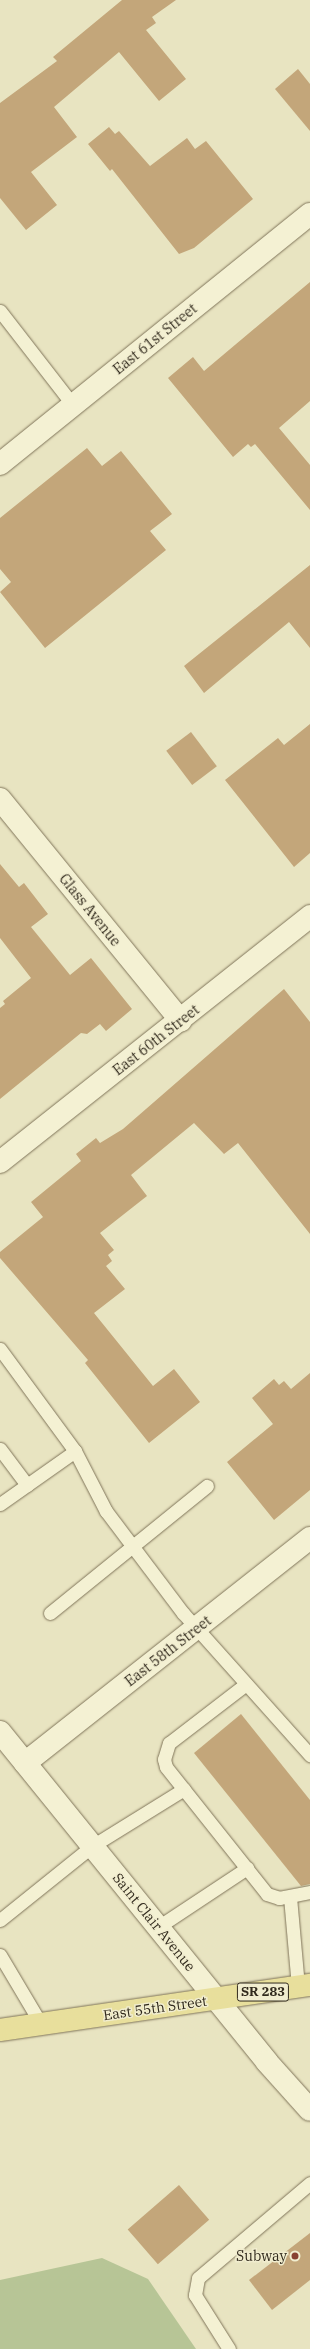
<!DOCTYPE html>
<style>
body{margin:0}
#map{position:relative;width:310px;height:2349px;overflow:hidden;background:#e8e4c1;font-family:"IBM Plex Serif",serif}
div>[style]{position:absolute}
.green>*{inset:0;background:#b7c596}
.building>*{inset:0;background:#c3a67a;transform-origin:0 0}
.roads{filter:drop-shadow(0 0 1px #80755a) drop-shadow(0 0 1px #80755a)}
.service>*{height:13px;margin:-6.5px;padding:0 6.5px;transform-origin:6.5px;border-radius:6.5px;background:#f4f1d3}
.minor>*{height:22px;margin:-11px;padding:0 11px;transform-origin:11px;border-radius:11px;background:#f4f1d3}
.secondary>*{height:22px;margin:-11px;padding:0 11px;transform-origin:11px;border-radius:11px;background:#f4f1d3}
.primary>*{height:22px;margin:-11px;padding:0 11px;transform-origin:11px;border-radius:11px;background:#e8df9c}
.dots>*{width:11px;height:11px;translate:-50% -50%;box-sizing:border-box;border:2px solid #f1edcf;border-radius:50%}
span{translate:-50% -50%;white-space:nowrap;text-align:center;line-height:1.15;-webkit-text-stroke:3px #f1edcf;paint-order:stroke}
.shield-label span{padding:1px 3px;background:#f1edcf;border:1px solid;border-radius:3px;-webkit-text-stroke-width:0}
.shield-label{font-size:13px;color:#312a1d;font-weight:700}
.street-label{font-size:14px;color:#312a1d}
.poi-label{font-size:14px;color:#312a1d}
.right{translate:-100% -50%;text-align:right}
</style>
<div id="map">
<div class="green">
<i style="clip-path:polygon(102px 2258px,148px 2279px,196px 2349px,0 2349px,0 2280px)"></i>
</div>
<div class="building">
<i style="clip-path:polygon(122px 0,176px 0,152px 17px,156px 23px,146px 30px,186px 79px,159px 101px,119px 52px,54px 107px,77px 137px,31px 172px,57px 205px,26px 230px,0 198px,0 103px,57px 61px,53px 57px)"></i>
<i style="clip-path:polygon(298px 69px,310px 84px,310px 131px,275px 89px)"></i>
<i style="clip-path:polygon(109px 127px,115px 134px,119px 131px,150px 166px,187px 138px,195px 149px,206px 141px,253px 199px,194px 248px,179px 254px,112px 169px,110px 171px,88px 144px)"></i>
<i style="clip-path:polygon(310px 282px,310px 401px,279px 428px,310px 465px,310px 510px,255px 444px,251px 447px,248px 444px,233px 457px,168px 378px,193px 357px,204px 371px)"></i>
<i style="clip-path:polygon(87px 448px,102px 466px,121px 451px,172px 514px,150px 531px,166px 550px,45px 648px,0 592px,11px 582px,0 569px,0 518px)"></i>
<i style="clip-path:polygon(310px 565px,310px 648px,289px 622px,204px 693px,184px 666px)"></i>
<i style="clip-path:polygon(310px 724px,310px 853px,294px 867px,225px 780px,278px 738px,284px 745px)"></i>
<i style="left:191px;top:732px;width:43px;height:31px;rotate:53deg"></i>
<i style="clip-path:polygon(0 864px,19px 887px,24px 883px,48px 914px,31px 927px,70px 975px,91px 958px,132px 1009px,106px 1031px,100px 1024px,87px 1034px,81px 1033px,0 1099px,0 1008px,5px 1004px,3px 1001px,31px 978px,0 938px)"></i>
<i style="clip-path:polygon(284px 989px,310px 1022px,310px 1234px,238px 1143px,224px 1154px,194px 1123px,131px 1175px,147px 1196px,100px 1233px,114px 1250px,108px 1255px,112px 1261px,106px 1266px,125px 1289px,94px 1313px,153px 1386px,174px 1369px,200px 1402px,149px 1443px,85px 1363px,88px 1360px,0 1258px,0 1252px,43px 1217px,31px 1202px,81px 1161px,76px 1154px,96px 1138px,100px 1143px,123px 1129px)"></i>
<i style="clip-path:polygon(310px 1373px,310px 1490px,274px 1520px,227px 1462px,273px 1424px,252px 1398px,274px 1379px,279px 1385px,284px 1381px,291px 1389px)"></i>
<i style="clip-path:polygon(241px 1714px,310px 1800px,310px 1884px,301px 1886px,194px 1753px)"></i>
<i style="left:179px;top:2185px;width:46px;height:68px;rotate:49deg"></i>
<i style="clip-path:polygon(310px 2233px,310px 2280px,272px 2310px,249px 2280px)"></i>
</div>
<div class="roads">
<div class="service">
<i style="left:0;top:311px;width:119px;rotate:52.2deg"></i>
<i style="left:0;top:1349px;width:127px;rotate:53.7deg"></i>
<i style="left:75px;top:1451px;width:68px;rotate:62.7deg"></i>
<i style="left:106px;top:1511px;width:128px;rotate:53deg"></i>
<i style="left:183px;top:1613px;width:191px;rotate:48.2deg"></i>
<i style="left:0;top:1449px;width:45px;rotate:53.1deg"></i>
<i style="left:0;top:1504px;width:92px;rotate:-35.2deg"></i>
<i style="left:50px;top:1613px;width:202px;rotate:-39deg"></i>
<i style="left:246px;top:1684px;width:97px;rotate:142.5deg"></i>
<i style="left:169px;top:1743px;width:17px;rotate:107deg"></i>
<i style="left:164px;top:1759px;width:8px;rotate:76deg"></i>
<i style="left:166px;top:1767px;width:162px;rotate:51.5deg"></i>
<i style="left:267px;top:1894px;width:13px;rotate:18deg"></i>
<i style="left:279px;top:1898px;width:32px;rotate:-11deg"></i>
<i style="left:290px;top:1897px;width:90px;rotate:84.9deg"></i>
<i style="left:0;top:1920px;width:118px;rotate:-38.8deg"></i>
<i style="left:92px;top:1846px;width:108px;rotate:-31.8deg"></i>
<i style="left:158px;top:1927px;width:107px;rotate:-33.5deg"></i>
<i style="left:0;top:1955px;width:80px;rotate:59.3deg"></i>
<i style="left:229px;top:2349px;width:64px;rotate:-122.2deg"></i>
<i style="left:195px;top:2295px;width:17px;rotate:-80deg"></i>
<i style="left:198px;top:2278px;width:147px;rotate:-40.3deg"></i>
</div>
<div class="minor">
<i style="left:0;top:464px;width:398px;rotate:-38.9deg"></i>
<i style="left:0;top:799px;width:286px;rotate:50.8deg"></i>
<i style="left:0;top:1162px;width:396px;rotate:-38.4deg"></i>
<i style="left:25px;top:1763px;width:363px;rotate:-38.3deg"></i>
</div>
<div class="secondary">
<i style="left:0;top:1732px;width:424px;rotate:51deg"></i>
<i style="left:267px;top:2062px;width:64px;rotate:48.1deg"></i>
</div>
<div class="primary">
<i style="left:0;top:2030px;width:313px;rotate:-8.3deg"></i>
</div>
</div>
<div class="dots">
<i style="left:295px;top:2256px;background:#884131"></i>
</div>
<div class="shield-label">
<span style="left:263px;top:1992px">SR 283</span>
</div>
<div class="street-label">
<span style="left:155px;top:339px;rotate:-39deg">East 61st Street</span>
<span style="left:90px;top:910px;rotate:51deg">Glass Avenue</span>
<span style="left:156px;top:1040px;rotate:-38deg">East 60th Street</span>
<span style="left:168px;top:1651px;rotate:-38deg">East 58th Street</span>
<span style="left:154px;top:1922px;rotate:51deg">Saint Clair Avenue</span>
<span style="left:155px;top:2008px;rotate:-8deg">East 55th Street</span>
</div>
<div class="poi-label">
<span class="right" style="left:287px;top:2256px">Subway</span>
</div>
</div>
